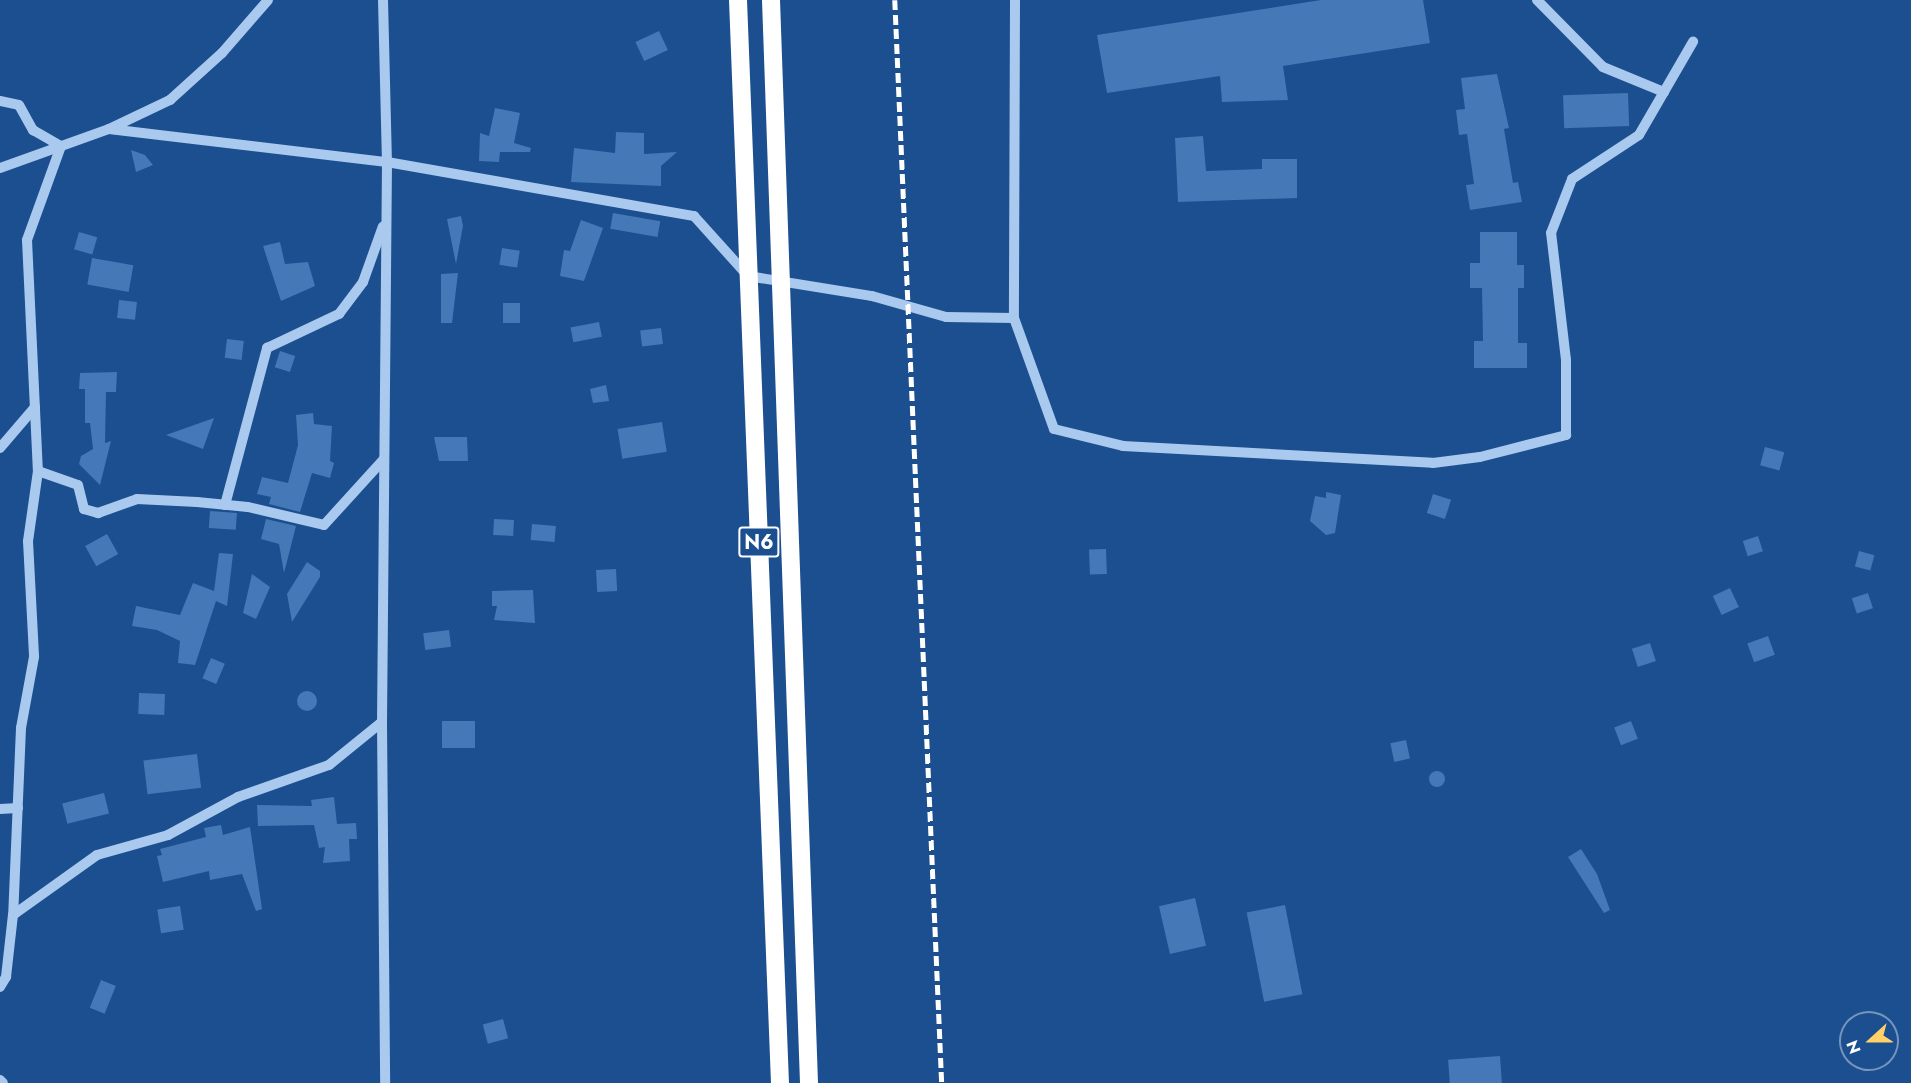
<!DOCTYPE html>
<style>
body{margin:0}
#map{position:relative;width:1911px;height:1083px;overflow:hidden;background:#1b4f8f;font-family:Jost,sans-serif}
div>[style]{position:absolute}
.building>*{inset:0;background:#4478b7;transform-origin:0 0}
.round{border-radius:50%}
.minor>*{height:10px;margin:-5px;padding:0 5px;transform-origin:5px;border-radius:5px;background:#a9c9ee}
.highway>*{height:18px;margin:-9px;padding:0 9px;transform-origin:9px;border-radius:9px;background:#fff}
.rail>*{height:4.5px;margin-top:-2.25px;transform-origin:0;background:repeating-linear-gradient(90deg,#fff 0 10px,transparent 0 14.5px)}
span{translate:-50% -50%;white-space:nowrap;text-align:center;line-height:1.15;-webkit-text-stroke:4.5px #1b4f8f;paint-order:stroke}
.shield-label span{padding:2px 4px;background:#1b4f8f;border:2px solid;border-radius:4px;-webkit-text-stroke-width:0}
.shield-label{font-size:20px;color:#fff;font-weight:700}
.north{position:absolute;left:1839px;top:1011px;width:60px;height:60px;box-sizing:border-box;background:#1b4f8f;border:2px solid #7695bc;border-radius:50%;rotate:249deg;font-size:16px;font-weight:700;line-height:24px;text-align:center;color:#fff}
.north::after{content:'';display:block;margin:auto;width:21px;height:27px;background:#ffd166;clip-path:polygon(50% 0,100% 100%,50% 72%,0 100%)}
</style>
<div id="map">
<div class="building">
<i style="clip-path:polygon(1321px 0,1423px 0,1430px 43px,1283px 66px,1288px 100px,1222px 102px,1220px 76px,1107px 93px,1097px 35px)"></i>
<i style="left:659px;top:31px;width:21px;height:26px;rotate:65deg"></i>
<i style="clip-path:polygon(1497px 74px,1509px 128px,1504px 129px,1513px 183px,1518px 182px,1522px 202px,1470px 210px,1466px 185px,1474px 184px,1467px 134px,1459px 135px,1456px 110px,1465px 109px,1461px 78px)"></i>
<i style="left:1628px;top:93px;width:33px;height:65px;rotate:88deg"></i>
<i style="clip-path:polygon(495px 108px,520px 113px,514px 143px,531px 148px,530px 152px,500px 152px,499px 162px,479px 161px,480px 133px,489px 136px)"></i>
<i style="clip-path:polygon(616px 132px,644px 133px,644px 154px,677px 152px,661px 166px,661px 186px,571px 182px,574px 148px,615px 153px)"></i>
<i style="clip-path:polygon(1203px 136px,1206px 171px,1262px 169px,1262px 159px,1297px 159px,1297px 198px,1178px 202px,1175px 138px)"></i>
<i style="clip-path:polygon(131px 150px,145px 155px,153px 165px,136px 172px)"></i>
<i style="left:613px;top:213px;width:48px;height:16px;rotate:10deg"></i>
<i style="clip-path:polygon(461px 216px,463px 226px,456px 264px,447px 219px)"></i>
<i style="clip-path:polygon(581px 220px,603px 228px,584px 281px,560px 276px,564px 250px,570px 251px)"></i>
<i style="left:79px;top:232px;width:19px;height:18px;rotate:16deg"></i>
<i style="clip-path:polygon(1480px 232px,1517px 232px,1517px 265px,1524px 265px,1524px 288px,1518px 288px,1518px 343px,1527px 343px,1527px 368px,1474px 368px,1474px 341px,1483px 341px,1482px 288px,1470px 288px,1470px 263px,1480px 263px)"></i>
<i style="clip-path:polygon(280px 242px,285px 264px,308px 262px,315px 286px,281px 301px,263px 246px)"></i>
<i style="left:502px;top:248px;width:18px;height:17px;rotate:9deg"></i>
<i style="left:92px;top:258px;width:42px;height:27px;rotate:10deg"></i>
<i style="clip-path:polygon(458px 273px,452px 323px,441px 323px,441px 274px)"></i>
<i style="left:119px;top:300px;width:18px;height:18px;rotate:6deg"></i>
<i style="left:503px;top:303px;width:17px;height:20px"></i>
<i style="left:599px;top:322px;width:15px;height:29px;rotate:79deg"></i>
<i style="left:661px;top:328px;width:16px;height:21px;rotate:83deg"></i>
<i style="left:227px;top:339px;width:17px;height:19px;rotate:7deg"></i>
<i style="left:280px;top:351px;width:16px;height:17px;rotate:18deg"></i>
<i style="clip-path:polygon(117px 372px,116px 392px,106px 392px,105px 443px,111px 441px,100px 485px,79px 464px,81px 456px,93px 449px,90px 423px,85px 423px,85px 389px,79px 389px,80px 373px)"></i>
<i style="clip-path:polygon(606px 385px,609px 401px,593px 403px,590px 389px)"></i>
<i style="clip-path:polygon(313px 413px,314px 424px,332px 426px,330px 461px,334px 463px,330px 478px,312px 473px,300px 512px,269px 504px,271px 497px,257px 494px,262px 477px,288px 483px,298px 445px,296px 415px)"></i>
<i style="clip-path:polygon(214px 418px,203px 449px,166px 435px)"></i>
<i style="left:662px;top:422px;width:30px;height:45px;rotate:81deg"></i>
<i style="clip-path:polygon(434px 437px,467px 437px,468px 461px,439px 461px)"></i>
<i style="left:1765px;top:447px;width:20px;height:19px;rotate:15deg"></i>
<i style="clip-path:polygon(1326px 492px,1341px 495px,1335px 533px,1326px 535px,1310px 521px,1315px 496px,1326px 498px)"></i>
<i style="left:1433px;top:494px;width:19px;height:20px;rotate:18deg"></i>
<i style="left:210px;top:511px;width:27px;height:17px;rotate:4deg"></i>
<i style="clip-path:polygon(266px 519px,296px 526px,284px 573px,279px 544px,261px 539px)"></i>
<i style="left:494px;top:519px;width:20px;height:16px;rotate:3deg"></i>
<i style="left:532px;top:524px;width:24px;height:16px;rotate:5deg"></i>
<i style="left:107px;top:534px;width:23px;height:25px;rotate:61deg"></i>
<i style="left:1758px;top:536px;width:16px;height:16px;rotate:72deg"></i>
<i style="left:1106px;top:549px;width:25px;height:17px;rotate:88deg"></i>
<i style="left:1859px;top:551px;width:16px;height:16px;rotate:15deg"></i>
<i style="clip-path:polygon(219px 553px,233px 554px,227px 606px,216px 601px,195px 665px,178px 663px,180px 641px,157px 630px,132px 626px,136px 606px,180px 615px,193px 583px,214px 591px)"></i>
<i style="clip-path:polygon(307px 562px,320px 571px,320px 577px,292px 622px,287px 594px)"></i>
<i style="left:616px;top:569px;width:22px;height:20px;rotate:87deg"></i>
<i style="clip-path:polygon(252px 574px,270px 587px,256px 619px,243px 613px)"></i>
<i style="left:1730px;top:588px;width:21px;height:19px;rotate:65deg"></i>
<i style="clip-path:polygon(533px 590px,535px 623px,494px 620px,497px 606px,492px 606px,492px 591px)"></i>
<i style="left:1868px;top:593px;width:16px;height:17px;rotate:72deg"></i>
<i style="left:449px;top:630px;width:17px;height:26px;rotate:83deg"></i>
<i style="left:1768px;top:636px;width:20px;height:22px;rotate:70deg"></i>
<i style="left:1650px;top:643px;width:19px;height:19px;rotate:72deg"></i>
<i style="left:211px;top:658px;width:15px;height:22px;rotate:23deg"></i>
<i class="round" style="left:297px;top:691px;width:20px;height:20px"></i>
<i style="left:139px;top:693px;width:26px;height:21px;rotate:2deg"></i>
<i style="left:442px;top:721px;width:33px;height:27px"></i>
<i style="left:1631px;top:721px;width:19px;height:18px;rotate:69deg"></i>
<i style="left:1406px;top:740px;width:19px;height:16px;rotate:78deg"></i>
<i style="left:197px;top:754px;width:34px;height:54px;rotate:83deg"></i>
<i class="round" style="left:1429px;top:771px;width:16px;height:16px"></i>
<i style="left:104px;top:793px;width:21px;height:43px;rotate:76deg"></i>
<i style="clip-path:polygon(334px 797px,337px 824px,356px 823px,357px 839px,349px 839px,350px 861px,323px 863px,325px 847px,319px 848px,314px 825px,258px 826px,257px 805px,312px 806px,311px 800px)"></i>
<i style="clip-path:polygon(221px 825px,223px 835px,250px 827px,262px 909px,256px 911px,242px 874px,210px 880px,209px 871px,163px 882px,157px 856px,162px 855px,160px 849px,206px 837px,204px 828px)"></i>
<i style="clip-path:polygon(1581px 849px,1597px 874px,1610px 910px,1604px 913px,1568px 857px)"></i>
<i style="left:1195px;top:898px;width:49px;height:37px;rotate:77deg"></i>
<i style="left:1285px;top:905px;width:91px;height:39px;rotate:79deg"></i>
<i style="left:180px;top:906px;width:24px;height:23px;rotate:81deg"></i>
<i style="left:101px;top:980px;width:16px;height:30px;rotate:22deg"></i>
<i style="left:503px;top:1019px;width:20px;height:21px;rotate:75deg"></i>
<i style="left:1500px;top:1056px;width:27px;height:52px;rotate:86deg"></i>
</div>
<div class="minor">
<i style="left:383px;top:0;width:162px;rotate:88.6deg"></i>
<i style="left:387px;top:162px;width:560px;rotate:90.51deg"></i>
<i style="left:382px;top:722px;width:361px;rotate:89.5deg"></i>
<i style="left:1015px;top:0;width:318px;rotate:90.2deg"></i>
<i style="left:1014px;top:318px;width:118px;rotate:70.2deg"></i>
<i style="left:1054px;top:429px;width:71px;rotate:13.8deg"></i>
<i style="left:1123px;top:446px;width:310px;rotate:3.1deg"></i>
<i style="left:1433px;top:463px;width:47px;rotate:-7.3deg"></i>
<i style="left:1480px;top:457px;width:89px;rotate:-14.3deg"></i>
<i style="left:1566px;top:435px;width:75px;rotate:-90deg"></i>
<i style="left:1566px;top:360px;width:128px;rotate:-96.7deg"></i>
<i style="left:1551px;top:233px;width:58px;rotate:-68.7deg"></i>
<i style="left:1572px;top:179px;width:80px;rotate:-33.3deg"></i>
<i style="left:1639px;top:135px;width:108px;rotate:-59.9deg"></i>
<i style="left:1537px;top:0;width:94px;rotate:45.4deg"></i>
<i style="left:1603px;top:67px;width:66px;rotate:22.3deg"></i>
<i style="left:0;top:101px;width:19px;rotate:12deg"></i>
<i style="left:19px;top:105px;width:29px;rotate:61deg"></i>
<i style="left:33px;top:130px;width:32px;rotate:30deg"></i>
<i style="left:61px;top:146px;width:100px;rotate:109.9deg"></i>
<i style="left:27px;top:240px;width:231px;rotate:87.3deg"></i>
<i style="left:38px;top:471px;width:71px;rotate:98.1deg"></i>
<i style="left:28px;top:541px;width:116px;rotate:87deg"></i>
<i style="left:34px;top:657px;width:72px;rotate:100.4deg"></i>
<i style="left:21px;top:728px;width:187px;rotate:92.4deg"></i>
<i style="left:109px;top:129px;width:280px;rotate:6.8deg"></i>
<i style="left:387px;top:162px;width:312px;rotate:10deg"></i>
<i style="left:694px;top:216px;width:81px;rotate:48deg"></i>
<i style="left:748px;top:276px;width:126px;rotate:9.2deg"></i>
<i style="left:872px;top:296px;width:77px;rotate:15.8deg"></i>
<i style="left:946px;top:317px;width:68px;rotate:0.8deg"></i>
<i style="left:0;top:168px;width:116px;rotate:-19.7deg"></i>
<i style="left:109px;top:129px;width:68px;rotate:-25.4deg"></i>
<i style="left:170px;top:100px;width:70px;rotate:-42.1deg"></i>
<i style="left:222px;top:53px;width:70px;rotate:-49deg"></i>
<i style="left:0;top:448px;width:54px;rotate:-49.5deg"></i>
<i style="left:38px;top:471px;width:42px;rotate:19.3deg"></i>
<i style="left:78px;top:485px;width:25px;rotate:76deg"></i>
<i style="left:84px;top:509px;width:15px;rotate:16deg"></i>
<i style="left:98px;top:513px;width:41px;rotate:-19.7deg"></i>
<i style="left:137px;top:499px;width:60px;rotate:2.9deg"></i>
<i style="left:197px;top:502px;width:51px;rotate:5.6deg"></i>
<i style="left:248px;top:507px;width:78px;rotate:13.3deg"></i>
<i style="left:324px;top:525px;width:89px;rotate:-47.7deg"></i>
<i style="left:225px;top:505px;width:163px;rotate:-75deg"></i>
<i style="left:267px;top:348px;width:80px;rotate:-25.3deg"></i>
<i style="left:339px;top:314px;width:40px;rotate:-53deg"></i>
<i style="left:363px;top:282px;width:59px;rotate:-70.3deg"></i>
<i style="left:0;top:809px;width:18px;rotate:-3deg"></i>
<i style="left:0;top:987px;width:12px;rotate:-59deg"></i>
<i style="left:6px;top:977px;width:62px;rotate:-83.6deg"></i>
<i style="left:13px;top:915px;width:103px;rotate:-35.5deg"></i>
<i style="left:97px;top:855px;width:74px;rotate:-15.7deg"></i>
<i style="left:168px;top:835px;width:80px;rotate:-28.5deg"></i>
<i style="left:238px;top:797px;width:96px;rotate:-19.4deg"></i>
<i style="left:329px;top:765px;width:68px;rotate:-39.1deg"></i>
<i style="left:0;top:1080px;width:4px;rotate:45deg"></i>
</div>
<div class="highway">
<i style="left:738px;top:0;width:1084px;rotate:87.78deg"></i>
<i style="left:771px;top:0;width:1084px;rotate:87.99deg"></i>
</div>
<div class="rail">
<i style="left:895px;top:0;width:1084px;rotate:87.52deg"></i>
</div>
<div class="shield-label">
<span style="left:759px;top:542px">N6</span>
</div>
<div class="north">N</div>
</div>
